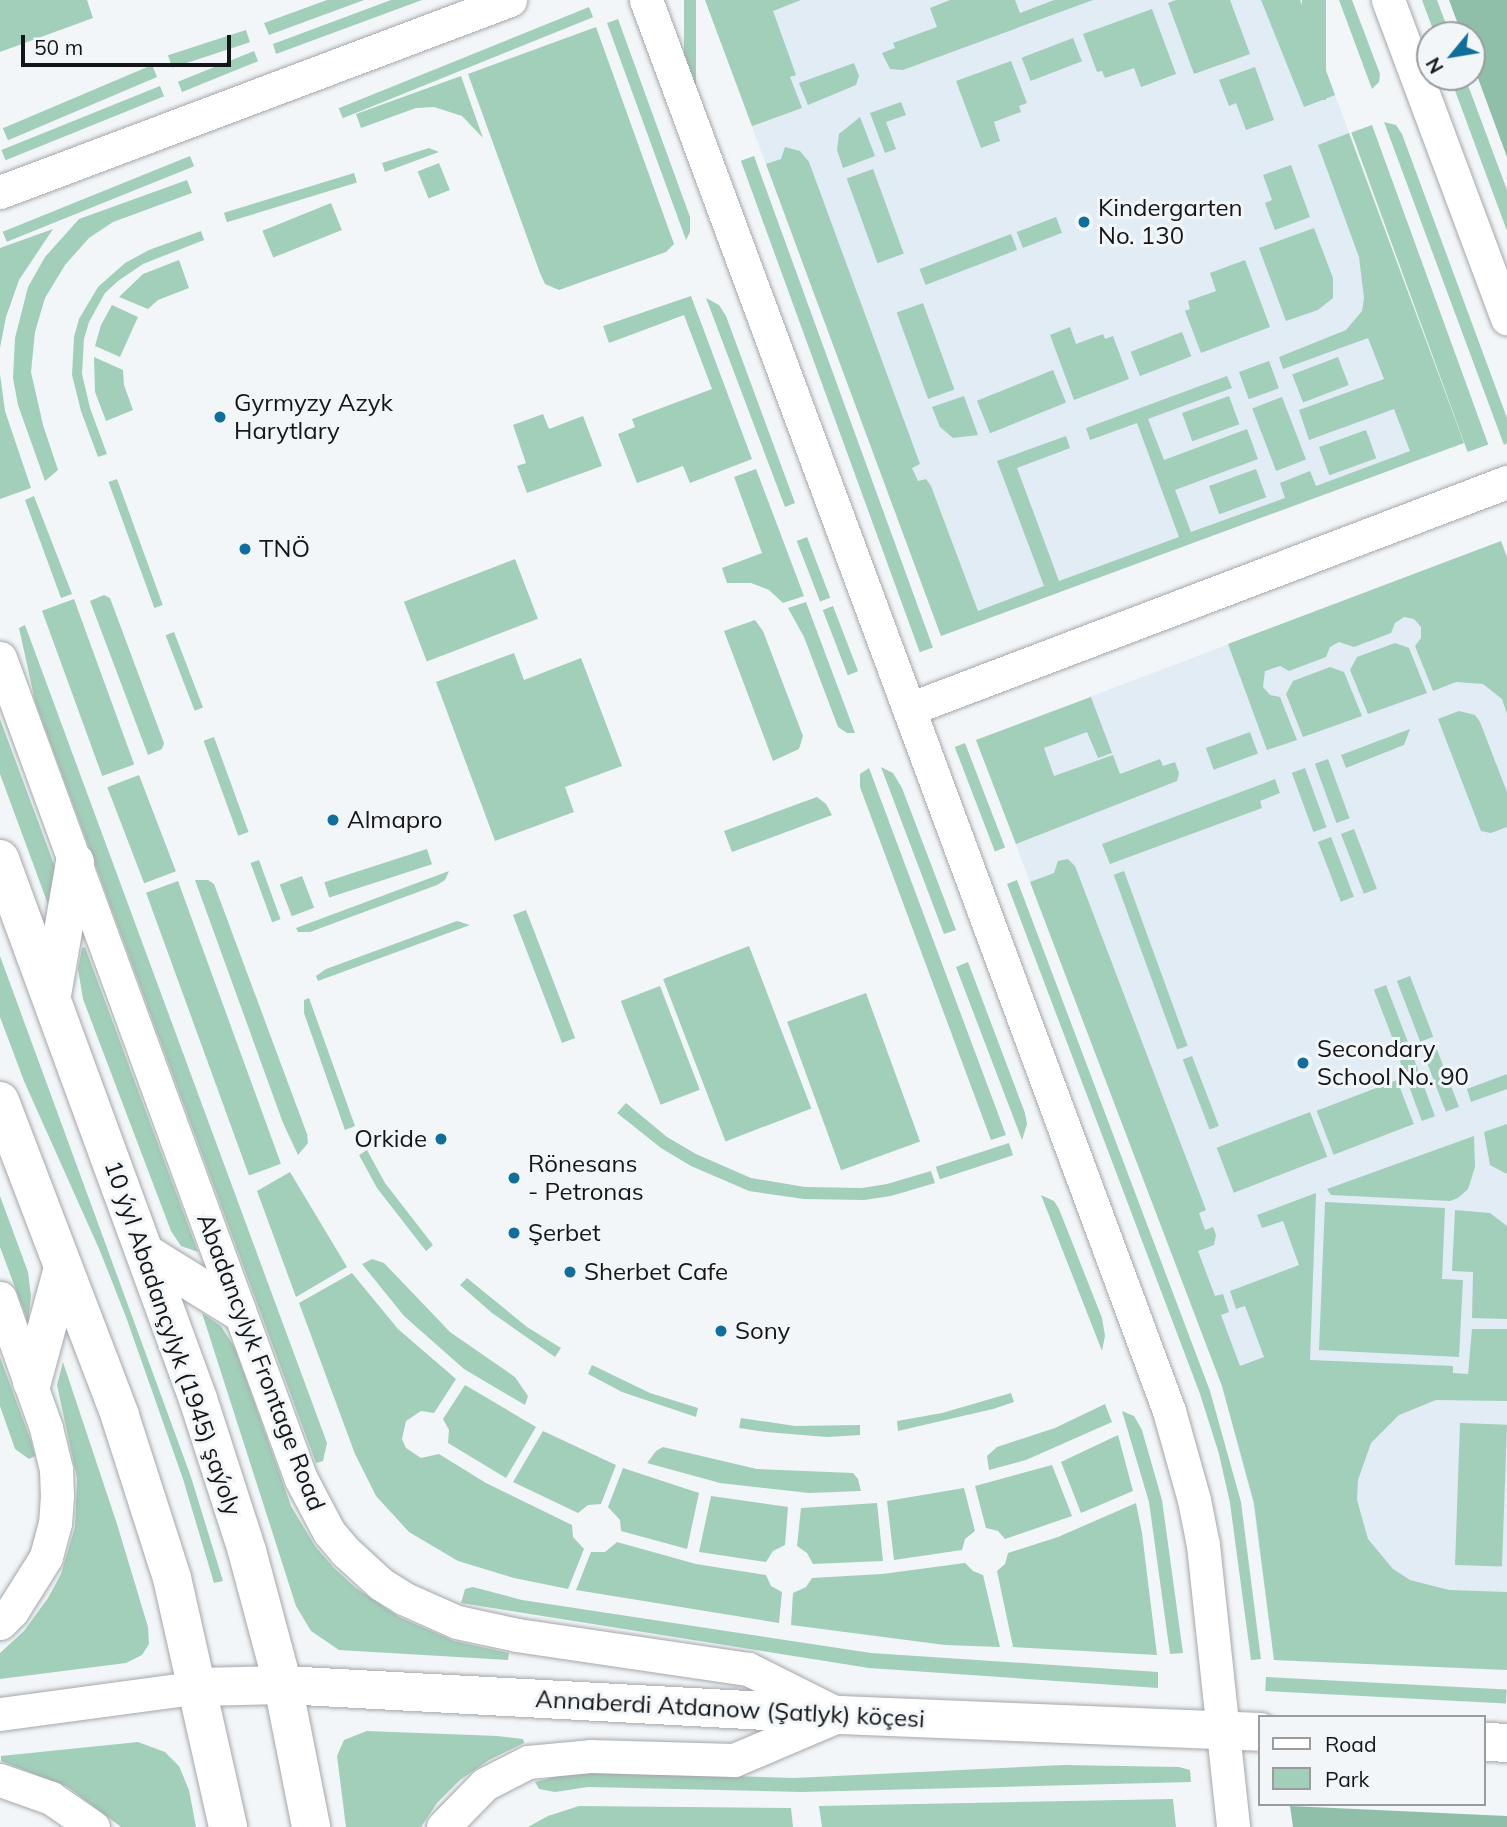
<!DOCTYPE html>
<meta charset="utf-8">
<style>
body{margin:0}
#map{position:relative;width:1507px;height:1827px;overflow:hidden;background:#f2f6f9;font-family:Mulish,sans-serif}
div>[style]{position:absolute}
.built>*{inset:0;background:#e1ecf4}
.green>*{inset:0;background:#a2cfb9;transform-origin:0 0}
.forest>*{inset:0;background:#90bfa9}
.roads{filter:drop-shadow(0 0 2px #a4a7ab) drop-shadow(0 0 2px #a4a7ab)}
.street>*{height:33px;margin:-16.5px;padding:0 16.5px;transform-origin:16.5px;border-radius:16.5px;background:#fff}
.secondary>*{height:38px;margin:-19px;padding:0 19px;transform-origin:19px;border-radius:19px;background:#fff}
.primary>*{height:38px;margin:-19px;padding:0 19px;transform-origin:19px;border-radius:19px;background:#fff}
.dots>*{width:19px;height:19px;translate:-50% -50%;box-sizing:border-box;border:4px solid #f2f6f9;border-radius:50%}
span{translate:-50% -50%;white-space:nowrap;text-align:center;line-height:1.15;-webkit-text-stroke:6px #f2f6f9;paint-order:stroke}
.poi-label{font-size:24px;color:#151617}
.left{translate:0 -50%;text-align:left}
.right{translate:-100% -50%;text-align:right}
.street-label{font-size:24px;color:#151617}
.legend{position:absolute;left:1258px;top:1715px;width:228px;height:91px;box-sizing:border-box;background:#f2f6f9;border:2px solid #9a9c9f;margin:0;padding:9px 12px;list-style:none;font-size:21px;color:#151617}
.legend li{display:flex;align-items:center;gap:14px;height:35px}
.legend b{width:35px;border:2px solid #9a9c9f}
.north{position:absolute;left:1416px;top:21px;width:70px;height:70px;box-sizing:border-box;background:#f2f6f9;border:2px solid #9a9c9f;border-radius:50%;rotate:240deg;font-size:19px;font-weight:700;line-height:28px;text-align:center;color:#151617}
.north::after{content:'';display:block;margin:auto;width:24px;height:32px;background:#0f6e9c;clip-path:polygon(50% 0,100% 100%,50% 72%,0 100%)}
.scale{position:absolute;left:21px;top:35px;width:210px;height:32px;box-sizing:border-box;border:4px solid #151617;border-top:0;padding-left:9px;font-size:21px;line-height:24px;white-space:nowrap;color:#151617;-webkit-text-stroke:5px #f2f6f9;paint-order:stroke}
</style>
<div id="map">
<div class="built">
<i style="clip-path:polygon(705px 0,1300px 0,1464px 443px,941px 636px)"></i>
<i style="clip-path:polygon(1501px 541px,1507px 557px,1507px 1670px,1274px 1660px,1253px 1503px,1222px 1387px,976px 740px)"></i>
</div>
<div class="green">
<i style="clip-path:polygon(0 0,87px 0,93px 18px,0 52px)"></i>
<i style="clip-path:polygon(327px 0,364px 0,269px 35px,264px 23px)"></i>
<i style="clip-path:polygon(391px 0,422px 0,276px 54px,273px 44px)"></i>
<i style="left:684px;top:0;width:12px;height:141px"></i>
<i style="clip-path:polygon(705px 0,801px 0,773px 11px,796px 75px,790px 77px,802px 108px,752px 126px)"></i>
<i style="clip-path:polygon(950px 0,1015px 0,1020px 13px,1054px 0,1093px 0,903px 70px,890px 69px,882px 53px,895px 48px,893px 43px,937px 27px,930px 8px)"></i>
<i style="clip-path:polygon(1176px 0,1230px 0,1250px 54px,1194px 74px,1168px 3px)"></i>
<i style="clip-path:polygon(1261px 0,1300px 0,1335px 95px,1304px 107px)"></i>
<i style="left:1302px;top:0;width:24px;height:100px"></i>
<i style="clip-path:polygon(1339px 0,1352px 0,1380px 74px,1379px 82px,1372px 89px)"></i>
<i style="clip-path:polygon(1422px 0,1437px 0,1450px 35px,1435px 35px)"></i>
<i style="left:589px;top:7px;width:11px;height:270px;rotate:68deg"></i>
<i style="clip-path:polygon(1152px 9px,1176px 74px,1141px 87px,1134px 68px,1105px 78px,1102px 71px,1097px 72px,1083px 34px)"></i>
<i style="clip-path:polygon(618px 19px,690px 217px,690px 232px,686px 240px,607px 23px)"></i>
<i style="clip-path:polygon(596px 27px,674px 244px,666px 252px,559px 290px,545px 284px,540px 273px,468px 74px)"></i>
<i style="left:246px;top:30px;width:13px;height:82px;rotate:72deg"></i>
<i style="left:1073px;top:38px;width:25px;height:55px;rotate:69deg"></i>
<i style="left:254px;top:51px;width:11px;height:82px;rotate:68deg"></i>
<i style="clip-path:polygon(1011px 61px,1027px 103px,1019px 106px,1021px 112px,994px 122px,1000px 141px,981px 148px,956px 81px)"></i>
<i style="clip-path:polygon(854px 63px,859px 76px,856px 85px,808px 105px,799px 83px)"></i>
<i style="left:152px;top:65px;width:13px;height:162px;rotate:67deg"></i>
<i style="clip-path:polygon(1255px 67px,1274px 120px,1246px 130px,1236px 103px,1229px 106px,1219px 80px)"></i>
<i style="clip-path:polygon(461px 76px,483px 138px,462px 116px,434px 107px,416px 108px,361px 128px,356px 114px)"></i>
<i style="clip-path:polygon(1450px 77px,1465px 77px,1507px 190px,1507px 231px)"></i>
<i style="left:160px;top:86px;width:11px;height:171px;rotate:68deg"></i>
<i style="clip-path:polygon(901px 102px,906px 115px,886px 122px,896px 149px,885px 153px,870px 113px)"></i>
<i style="clip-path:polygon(860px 117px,875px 156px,843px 168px,837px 150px,839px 134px)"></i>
<i style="clip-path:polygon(1384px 122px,1396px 125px,1402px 134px,1507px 418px,1507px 443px,1504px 445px)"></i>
<i style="left:1372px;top:125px;width:340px;height:22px;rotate:70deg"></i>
<i style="clip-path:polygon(1349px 133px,1464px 443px,941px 636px,766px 164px,781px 159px,785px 147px,800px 151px,809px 162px,920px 464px,912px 468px,918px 481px,926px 479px,931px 486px,978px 611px,1044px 586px,997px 461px,1066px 436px,1070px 448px,1017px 468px,1059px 581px,1179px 537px,1137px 423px,1090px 440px,1086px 428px,1227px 376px,1232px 388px,1148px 419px,1164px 460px,1247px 429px,1258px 459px,1175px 490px,1191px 532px,1285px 498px,1280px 483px,1310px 471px,1316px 486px,1410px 451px,1394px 409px,1309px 440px,1299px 410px,1384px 379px,1368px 338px,1283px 369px,1279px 357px,1346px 330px,1362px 311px,1364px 298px,1359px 257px,1318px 145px)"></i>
<i style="clip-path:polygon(429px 148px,439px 152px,385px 172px,382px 163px)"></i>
<i style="left:190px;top:156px;width:11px;height:202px;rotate:68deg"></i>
<i style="left:754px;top:156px;width:523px;height:14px;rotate:70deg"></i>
<i style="left:439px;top:163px;width:29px;height:23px;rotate:68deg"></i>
<i style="clip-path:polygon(1291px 165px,1310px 217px,1275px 230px,1265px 203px,1272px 200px,1263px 175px)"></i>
<i style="left:873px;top:169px;width:90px;height:28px;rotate:70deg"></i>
<i style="left:354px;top:173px;width:10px;height:136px;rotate:73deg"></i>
<i style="clip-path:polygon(187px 180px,192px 193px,113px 222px,89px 238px,65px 265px,45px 298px,35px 332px,31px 372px,43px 425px,58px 470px,45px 481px,18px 405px,13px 378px,15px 338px,28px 287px,45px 257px,79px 219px)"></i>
<i style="left:331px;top:203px;width:29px;height:74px;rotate:68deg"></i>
<i style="left:1056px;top:217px;width:17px;height:42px;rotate:69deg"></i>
<i style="clip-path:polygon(1314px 228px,1333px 278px,1333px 298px,1318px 310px,1286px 321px,1259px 248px)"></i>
<i style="clip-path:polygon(53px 229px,19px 280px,6px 317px,0 348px,0 248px)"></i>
<i style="clip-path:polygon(201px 231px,204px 240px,143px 264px,118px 281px,105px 293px,89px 322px,84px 339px,82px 374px,90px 408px,107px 454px,98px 457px,81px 411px,72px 375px,74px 337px,79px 319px,98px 287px,125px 263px,149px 250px)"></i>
<i style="left:1011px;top:234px;width:17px;height:98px;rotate:69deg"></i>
<i style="clip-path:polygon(179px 260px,189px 288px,158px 300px,148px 309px,119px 297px,143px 274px)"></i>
<i style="clip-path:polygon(1245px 260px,1270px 327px,1201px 353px,1185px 311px,1190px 309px,1188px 301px,1216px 291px,1210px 273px)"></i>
<i style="clip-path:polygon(691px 296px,752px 459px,690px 483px,683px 466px,637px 483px,618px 434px,635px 427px,632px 419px,712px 389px,684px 315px,609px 343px,603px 326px)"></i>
<i style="clip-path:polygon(706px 298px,719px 305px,726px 316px,795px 503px,785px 507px)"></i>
<i style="left:923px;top:303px;width:92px;height:28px;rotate:70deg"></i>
<i style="clip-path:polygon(112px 305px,138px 317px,120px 357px,95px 346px,101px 325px)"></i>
<i style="clip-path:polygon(1070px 327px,1076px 344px,1103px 334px,1105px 339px,1113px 336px,1129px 379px,1074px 400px,1050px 335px)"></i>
<i style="left:1182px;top:332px;width:26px;height:55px;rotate:69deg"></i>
<i style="clip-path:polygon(94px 357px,123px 370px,124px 385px,133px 410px,106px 421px,95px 392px)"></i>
<i style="left:1338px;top:357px;width:30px;height:49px;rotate:69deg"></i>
<i style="left:1269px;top:361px;width:29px;height:32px;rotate:70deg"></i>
<i style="left:1053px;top:370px;width:35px;height:82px;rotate:68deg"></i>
<i style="clip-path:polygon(0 374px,5px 411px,31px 488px,0 499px)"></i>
<i style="clip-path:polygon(964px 396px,978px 435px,953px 438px,940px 427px,932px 407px)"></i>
<i style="left:1229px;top:396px;width:30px;height:50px;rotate:70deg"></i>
<i style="left:1282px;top:397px;width:67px;height:32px;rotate:69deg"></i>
<i style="clip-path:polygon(543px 414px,549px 429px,583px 416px,602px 466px,527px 493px,517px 466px,526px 463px,513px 425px)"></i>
<i style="left:1366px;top:430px;width:30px;height:50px;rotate:70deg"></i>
<i style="clip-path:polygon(756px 469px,804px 596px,783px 603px,769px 590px,751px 583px,727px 583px,722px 568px,762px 553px,734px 477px)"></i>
<i style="left:1256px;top:469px;width:30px;height:50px;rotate:70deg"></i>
<i style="left:117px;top:479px;width:134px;height:9px;rotate:70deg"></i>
<i style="clip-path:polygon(34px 496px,72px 594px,61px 598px,25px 500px)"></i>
<i style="left:807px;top:537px;width:65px;height:11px;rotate:69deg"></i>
<i style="clip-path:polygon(1501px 541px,1507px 557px,1507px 714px,1502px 699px,1483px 684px,1456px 682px,1433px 691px,1415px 646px,1421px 638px,1421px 627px,1414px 619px,1404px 617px,1395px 623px,1391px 633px,1354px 647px,1339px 642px,1330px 647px,1326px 657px,1289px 671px,1280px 666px,1265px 671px,1263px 687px,1270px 695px,1280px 697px,1297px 740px,1267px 750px,1228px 644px)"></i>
<i style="left:515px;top:559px;width:64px;height:119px;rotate:69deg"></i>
<i style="clip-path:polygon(104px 595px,110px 598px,164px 743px,162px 749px,148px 755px,90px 601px)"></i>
<i style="left:74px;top:599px;width:176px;height:34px;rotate:70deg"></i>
<i style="clip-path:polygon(806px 602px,855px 733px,847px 733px,838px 727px,804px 637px,788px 608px)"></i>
<i style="left:833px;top:606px;width:70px;height:11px;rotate:69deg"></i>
<i style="clip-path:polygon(755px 620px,763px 631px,803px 736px,799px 749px,773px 761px,724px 631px)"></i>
<i style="clip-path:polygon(25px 625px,327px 1443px,323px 1461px,316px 1463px,35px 701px,19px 628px)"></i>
<i style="left:174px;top:632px;width:81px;height:9px;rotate:69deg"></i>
<i style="clip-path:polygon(1395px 643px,1409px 648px,1427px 693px,1368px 714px,1350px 670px,1357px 657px)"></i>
<i style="clip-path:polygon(514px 653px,524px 680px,581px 658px,622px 766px,565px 787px,574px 812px,495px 841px,436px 682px)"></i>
<i style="clip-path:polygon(1330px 667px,1344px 672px,1362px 716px,1303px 737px,1286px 694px,1293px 681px)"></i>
<i style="clip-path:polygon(1091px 697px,1112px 753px,1098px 758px,1087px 732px,1044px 748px,1054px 776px,1113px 755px,1120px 774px,1160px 759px,1163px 766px,1175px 762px,1179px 773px,1177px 781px,1016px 844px,976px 740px)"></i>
<i style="clip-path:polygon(1459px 711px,1475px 715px,1480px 722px,1507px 792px,1507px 827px,1491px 833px,1481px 831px,1438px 719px)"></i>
<i style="clip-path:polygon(0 719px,55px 867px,49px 907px,0 774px)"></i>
<i style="clip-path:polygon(1410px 729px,1404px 745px,1346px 768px,1341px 755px)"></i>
<i style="left:1250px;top:732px;width:23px;height:47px;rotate:70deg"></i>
<i style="left:214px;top:737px;width:101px;height:11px;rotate:70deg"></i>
<i style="left:965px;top:743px;width:112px;height:11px;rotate:69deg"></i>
<i style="left:1328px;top:759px;width:63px;height:14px;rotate:70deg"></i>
<i style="clip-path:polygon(881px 767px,893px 773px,902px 788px,956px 930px,944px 934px)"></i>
<i style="clip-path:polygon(869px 768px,1006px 1135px,991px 1140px,860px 787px,860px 774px)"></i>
<i style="left:1305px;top:768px;width:63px;height:14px;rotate:70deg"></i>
<i style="left:139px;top:775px;width:103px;height:34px;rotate:69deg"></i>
<i style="clip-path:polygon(1275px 779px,1280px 793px,1260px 801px,1262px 808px,1110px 864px,1102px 844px)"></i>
<i style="clip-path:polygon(817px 797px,826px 804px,832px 815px,732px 852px,724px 831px)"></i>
<i style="left:1354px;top:829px;width:64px;height:14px;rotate:69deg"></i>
<i style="left:1331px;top:837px;width:64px;height:14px;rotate:69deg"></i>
<i style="left:427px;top:849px;width:16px;height:108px;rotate:72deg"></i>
<i style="clip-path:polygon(1068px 859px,1075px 866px,1206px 1210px,1199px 1213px,1205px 1230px,1213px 1227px,1216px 1235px,1214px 1245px,1198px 1251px,1215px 1296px,1223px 1294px,1229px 1312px,1221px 1315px,1240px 1366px,1264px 1357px,1245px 1306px,1236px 1309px,1230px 1291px,1299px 1265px,1283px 1221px,1262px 1228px,1257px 1215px,1316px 1193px,1310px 1360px,1453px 1366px,1453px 1373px,1468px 1374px,1472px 1329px,1507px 1329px,1507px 1401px,1436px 1400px,1399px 1415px,1371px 1443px,1358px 1480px,1357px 1500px,1368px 1539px,1393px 1569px,1410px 1580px,1449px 1590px,1507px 1592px,1507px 1670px,1274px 1660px,1254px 1503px,1222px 1386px,1030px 882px,1054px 873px,1058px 861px)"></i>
<i style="left:259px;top:860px;width:63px;height:9px;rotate:70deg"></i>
<i style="clip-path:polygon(449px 871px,445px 880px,437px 885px,310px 932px,298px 932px,296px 928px)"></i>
<i style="left:1124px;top:871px;width:186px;height:11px;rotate:70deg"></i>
<i style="left:302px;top:876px;width:34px;height:24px;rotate:69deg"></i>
<i style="clip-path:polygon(195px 880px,208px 880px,214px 884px,307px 1134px,308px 1143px,298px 1155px,283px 1123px)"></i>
<i style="clip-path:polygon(1017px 880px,1210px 1391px,1241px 1502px,1261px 1659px,1251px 1660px,1230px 1503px,1219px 1454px,1200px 1394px,1007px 884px)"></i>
<i style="left:178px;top:881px;width:301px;height:34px;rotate:70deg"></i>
<i style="left:526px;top:910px;width:137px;height:14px;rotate:69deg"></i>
<i style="clip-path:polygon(457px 921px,470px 925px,318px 981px,316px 976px,326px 969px)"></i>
<i style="left:749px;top:946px;width:174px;height:92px;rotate:69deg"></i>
<i style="clip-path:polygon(85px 947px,198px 1252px,181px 1246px,171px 1231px,83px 999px,78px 969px,82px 948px)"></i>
<i style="clip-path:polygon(0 956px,191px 1477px,223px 1581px,214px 1583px,183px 1479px,126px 1317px,100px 1251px,24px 1081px,0 1017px)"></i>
<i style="clip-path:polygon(968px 962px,1025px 1113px,1027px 1124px,1022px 1140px,956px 967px)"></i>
<i style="left:1410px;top:976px;width:65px;height:14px;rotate:69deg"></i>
<i style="left:1386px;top:985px;width:65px;height:13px;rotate:69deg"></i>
<i style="left:660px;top:986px;width:111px;height:42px;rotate:69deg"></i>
<i style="left:866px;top:993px;width:158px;height:84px;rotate:70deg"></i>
<i style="clip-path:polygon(309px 998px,355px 1126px,345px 1130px,304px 1013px,304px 1000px)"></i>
<i style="left:1436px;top:1047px;width:64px;height:14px;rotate:69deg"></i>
<i style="left:1192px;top:1056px;width:75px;height:10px;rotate:69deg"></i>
<i style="left:1413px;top:1056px;width:64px;height:14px;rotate:70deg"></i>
<i style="clip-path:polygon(1507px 1074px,1507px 1089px,1471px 1102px,1467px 1089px)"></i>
<i style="left:1397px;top:1080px;width:47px;height:86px;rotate:69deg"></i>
<i style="clip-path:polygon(626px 1103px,667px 1137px,696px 1154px,751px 1178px,805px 1187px,862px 1188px,887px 1184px,931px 1171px,935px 1183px,891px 1196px,864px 1200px,804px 1199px,749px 1191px,691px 1166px,661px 1148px,617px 1113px)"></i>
<i style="left:1310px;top:1112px;width:48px;height:100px;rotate:69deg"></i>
<i style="clip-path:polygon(1507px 1124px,1507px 1174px,1490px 1165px,1484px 1132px)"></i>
<i style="clip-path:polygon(1474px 1136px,1475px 1167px,1468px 1189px,1458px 1198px,1450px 1201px,1331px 1195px,1327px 1189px)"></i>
<i style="left:1009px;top:1143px;width:13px;height:77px;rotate:72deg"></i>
<i style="clip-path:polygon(367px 1150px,385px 1183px,433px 1245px,426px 1251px,377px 1188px,359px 1155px)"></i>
<i style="clip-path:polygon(290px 1172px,347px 1267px,296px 1297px,257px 1191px)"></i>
<i style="clip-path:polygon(1041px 1195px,1054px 1201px,1059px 1209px,1102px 1318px,1105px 1336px,1102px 1351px)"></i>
<i style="clip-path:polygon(0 1196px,28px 1272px,31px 1296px,28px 1322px,0 1247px)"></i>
<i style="clip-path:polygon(1325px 1202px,1445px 1208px,1442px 1279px,1463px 1280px,1459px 1357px,1319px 1350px)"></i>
<i style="clip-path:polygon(1455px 1210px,1490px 1213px,1507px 1226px,1507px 1319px,1472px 1318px,1473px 1272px,1452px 1271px)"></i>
<i style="clip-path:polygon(372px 1259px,384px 1263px,450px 1332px,515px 1377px,528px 1396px,525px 1405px,464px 1369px,404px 1316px,362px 1264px)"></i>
<i style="clip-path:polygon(352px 1273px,398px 1329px,456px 1379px,434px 1413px,421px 1411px,406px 1421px,402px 1439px,406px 1448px,421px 1458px,439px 1454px,486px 1483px,572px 1525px,573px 1537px,584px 1549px,568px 1589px,514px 1578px,458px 1561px,409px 1532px,376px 1496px,355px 1454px,299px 1303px)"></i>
<i style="clip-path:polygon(467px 1278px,527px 1327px,561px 1348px,555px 1357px,492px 1313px,460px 1285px)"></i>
<i style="clip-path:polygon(202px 1313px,221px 1326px,235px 1348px,291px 1506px,315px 1546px,334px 1568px,356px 1588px,399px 1617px,454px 1641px,509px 1653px,508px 1660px,339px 1650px,311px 1631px,296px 1606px)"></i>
<i style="clip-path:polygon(0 1357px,31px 1441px,35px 1456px,29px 1459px,15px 1449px,0 1406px)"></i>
<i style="clip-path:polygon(63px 1362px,117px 1524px,148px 1627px,149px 1644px,142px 1655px,126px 1663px,0 1679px,0 1653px,24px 1631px,48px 1598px,61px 1574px,75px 1527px,77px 1478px,57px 1385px)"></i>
<i style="clip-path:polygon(592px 1365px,650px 1393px,698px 1408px,696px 1417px,622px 1392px,588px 1374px)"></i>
<i style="clip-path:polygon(465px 1385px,536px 1427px,506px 1478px,448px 1443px,449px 1430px,443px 1419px)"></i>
<i style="clip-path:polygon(1011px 1393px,1014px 1402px,993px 1409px,898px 1431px,897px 1421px,942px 1413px)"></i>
<i style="clip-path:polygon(1105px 1404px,1112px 1422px,1026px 1460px,989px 1470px,987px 1456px,997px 1447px,1055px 1428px)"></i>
<i style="clip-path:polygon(1122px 1411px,1134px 1416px,1142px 1430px,1162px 1500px,1183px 1653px,1170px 1654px,1149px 1502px)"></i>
<i style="clip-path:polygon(741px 1418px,795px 1426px,860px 1425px,860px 1435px,827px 1437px,766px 1432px,739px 1428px)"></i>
<i style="left:1460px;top:1423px;width:47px;height:142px;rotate:2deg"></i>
<i style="clip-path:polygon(543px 1431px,616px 1465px,601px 1504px,588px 1505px,578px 1513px,513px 1482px)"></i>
<i style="clip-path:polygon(1118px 1435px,1133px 1491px,1081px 1513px,1061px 1462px)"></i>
<i style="clip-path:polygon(663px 1447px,757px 1469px,853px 1473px,858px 1479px,861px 1491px,809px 1493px,720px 1483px,647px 1463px,656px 1451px)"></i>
<i style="clip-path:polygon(1052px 1465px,1072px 1516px,1005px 1539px,998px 1531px,986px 1528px,975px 1486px)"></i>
<i style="clip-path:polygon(623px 1468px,699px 1493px,687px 1549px,621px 1531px,620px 1520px,608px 1507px)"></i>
<i style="clip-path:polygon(964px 1488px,975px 1531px,965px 1539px,962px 1550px,894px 1560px,887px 1501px)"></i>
<i style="clip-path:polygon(711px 1496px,788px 1507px,785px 1545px,773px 1551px,766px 1562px,699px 1552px)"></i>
<i style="clip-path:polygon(877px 1503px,883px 1561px,813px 1564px,807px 1553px,797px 1546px,801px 1508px)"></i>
<i style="clip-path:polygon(1136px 1503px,1142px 1533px,1157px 1655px,1013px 1647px,997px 1571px,1005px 1564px,1008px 1553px,1058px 1537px)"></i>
<i style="clip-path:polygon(617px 1542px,696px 1564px,766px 1575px,771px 1586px,782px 1592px,779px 1623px,576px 1590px,591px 1552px,605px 1552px)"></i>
<i style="clip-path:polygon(965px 1563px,973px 1571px,983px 1575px,1000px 1647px,945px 1645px,791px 1625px,793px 1593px,806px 1587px,812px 1578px,882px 1574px)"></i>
<i style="clip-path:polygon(473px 1587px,522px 1600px,871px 1653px,1158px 1672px,1158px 1688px,869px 1668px,461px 1603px,465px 1589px)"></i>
<i style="left:1266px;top:1677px;width:241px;height:14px;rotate:3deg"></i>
<i style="clip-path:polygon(367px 1731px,498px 1736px,523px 1739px,524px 1743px,489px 1760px,460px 1780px,437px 1803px,421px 1827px,346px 1827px,337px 1756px,344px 1740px)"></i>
<i style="clip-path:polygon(138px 1742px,165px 1752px,179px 1766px,189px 1790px,196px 1827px,121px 1827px,68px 1787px,1px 1761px,1px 1756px)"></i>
<i style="clip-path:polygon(1063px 1765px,1179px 1767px,1190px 1770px,1191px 1782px,802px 1792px,588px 1787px,555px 1792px,539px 1789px,535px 1782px,578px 1771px,794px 1778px)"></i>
<i style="clip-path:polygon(1173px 1799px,1176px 1827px,822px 1827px,819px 1806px)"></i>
<i style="clip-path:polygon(579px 1806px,791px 1808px,793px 1827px,528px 1827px,548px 1816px)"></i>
</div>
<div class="forest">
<i style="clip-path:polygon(1449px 0,1507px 0,1507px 157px,1472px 62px,1472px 35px,1462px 35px)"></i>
<i style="clip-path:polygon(1290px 1806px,1507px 1816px,1507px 1827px,1293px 1827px)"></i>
</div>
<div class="roads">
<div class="street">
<i style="left:646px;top:0;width:1505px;rotate:69.66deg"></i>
<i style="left:1169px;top:1411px;width:92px;rotate:74.3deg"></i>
<i style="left:1194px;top:1500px;width:46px;rotate:78.7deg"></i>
<i style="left:1203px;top:1545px;width:284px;rotate:83.9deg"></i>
<i style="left:1388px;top:0;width:340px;rotate:69.5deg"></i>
<i style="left:0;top:192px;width:545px;rotate:-20.63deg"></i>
<i style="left:0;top:658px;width:874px;rotate:69.87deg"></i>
<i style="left:301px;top:1479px;width:60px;rotate:62.2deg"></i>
<i style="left:329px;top:1532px;width:26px;rotate:50deg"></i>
<i style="left:346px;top:1552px;width:47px;rotate:42.4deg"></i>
<i style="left:381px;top:1584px;width:26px;rotate:32deg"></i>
<i style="left:403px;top:1598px;width:59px;rotate:24deg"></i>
<i style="left:457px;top:1622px;width:61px;rotate:12.2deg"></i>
<i style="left:517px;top:1635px;width:233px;rotate:8.4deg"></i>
<i style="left:748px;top:1669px;width:101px;rotate:26.6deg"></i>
<i style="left:909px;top:709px;width:640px;rotate:-20.79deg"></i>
<i style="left:0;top:1298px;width:138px;rotate:70.5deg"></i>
<i style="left:46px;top:1428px;width:42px;rotate:76.3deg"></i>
<i style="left:56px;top:1469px;width:27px;rotate:88deg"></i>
<i style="left:57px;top:1496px;width:27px;rotate:94deg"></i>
<i style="left:55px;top:1523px;width:35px;rotate:105deg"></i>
<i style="left:46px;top:1557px;width:64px;rotate:122.2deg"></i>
<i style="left:12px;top:1611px;width:17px;rotate:135deg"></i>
<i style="left:0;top:1714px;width:201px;rotate:-7.7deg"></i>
<i style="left:0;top:1780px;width:54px;rotate:19.4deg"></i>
<i style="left:51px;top:1798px;width:51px;rotate:34.6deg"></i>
<i style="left:443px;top:1827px;width:60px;rotate:-45.7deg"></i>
<i style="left:485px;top:1784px;width:48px;rotate:-27.1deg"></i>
<i style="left:528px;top:1762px;width:62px;rotate:-5.5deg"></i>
<i style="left:590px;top:1756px;width:144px;rotate:1.6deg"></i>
<i style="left:734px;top:1760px;width:115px;rotate:-23deg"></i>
</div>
<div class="secondary">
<i style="left:199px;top:1687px;width:84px;rotate:-1.4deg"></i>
<i style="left:283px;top:1685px;width:558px;rotate:3.08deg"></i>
<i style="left:840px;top:1715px;width:420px;rotate:2.3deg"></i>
<i style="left:1484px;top:1742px;width:23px;rotate:2deg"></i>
</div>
<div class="primary">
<i style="left:0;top:859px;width:575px;rotate:69.86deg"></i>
<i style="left:198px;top:1399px;width:160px;rotate:72.1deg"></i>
<i style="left:247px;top:1551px;width:139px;rotate:75deg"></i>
<i style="left:283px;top:1685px;width:145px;rotate:78.8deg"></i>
<i style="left:52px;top:995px;width:135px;rotate:-80.2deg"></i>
<i style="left:0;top:1101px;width:337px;rotate:69.1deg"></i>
<i style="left:120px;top:1416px;width:170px;rotate:72.2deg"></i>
<i style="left:172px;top:1578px;width:255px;rotate:77.3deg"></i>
<i style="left:145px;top:1253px;width:108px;rotate:31.8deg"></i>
<i style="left:32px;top:1382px;width:118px;rotate:-74.8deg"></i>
</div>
</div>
<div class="dots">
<i style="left:1084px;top:222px;background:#0f6e9c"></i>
<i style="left:220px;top:417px;background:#0f6e9c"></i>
<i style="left:245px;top:549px;background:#0f6e9c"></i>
<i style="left:333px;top:820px;background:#0f6e9c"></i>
<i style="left:1303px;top:1063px;background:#0f6e9c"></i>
<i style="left:441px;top:1139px;background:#0f6e9c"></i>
<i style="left:514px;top:1178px;background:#0f6e9c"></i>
<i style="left:514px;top:1233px;background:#0f6e9c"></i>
<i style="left:570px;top:1272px;background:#0f6e9c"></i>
<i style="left:721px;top:1331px;background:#0f6e9c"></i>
</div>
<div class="poi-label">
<span class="left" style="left:1098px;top:222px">Kindergarten<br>No. 130</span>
<span class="left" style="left:234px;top:417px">Gyrmyzy Azyk<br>Harytlary</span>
<span class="left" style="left:259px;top:549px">TNÖ</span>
<span class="left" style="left:347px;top:820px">Almapro</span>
<span class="left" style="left:1317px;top:1063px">Secondary<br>School No. 90</span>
<span class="right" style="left:427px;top:1139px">Orkide</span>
<span class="left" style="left:528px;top:1178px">Rönesans<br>- Petronas</span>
<span class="left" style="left:528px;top:1233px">Şerbet</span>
<span class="left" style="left:584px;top:1272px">Sherbet Cafe</span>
<span class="left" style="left:735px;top:1331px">Sony</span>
</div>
<div class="street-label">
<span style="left:173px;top:1338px;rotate:71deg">10 ýyl Abadançylyk (1945) şaýoly</span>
<span style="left:261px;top:1362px;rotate:69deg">Abadancylyk Frontage Road</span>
<span style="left:730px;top:1709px;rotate:3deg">Annaberdi Atdanow (Şatlyk) köçesi</span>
</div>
<ul class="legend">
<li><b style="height:9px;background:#fff"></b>Road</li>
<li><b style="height:19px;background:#a2cfb9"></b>Park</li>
</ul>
<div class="north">N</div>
<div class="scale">50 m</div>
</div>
